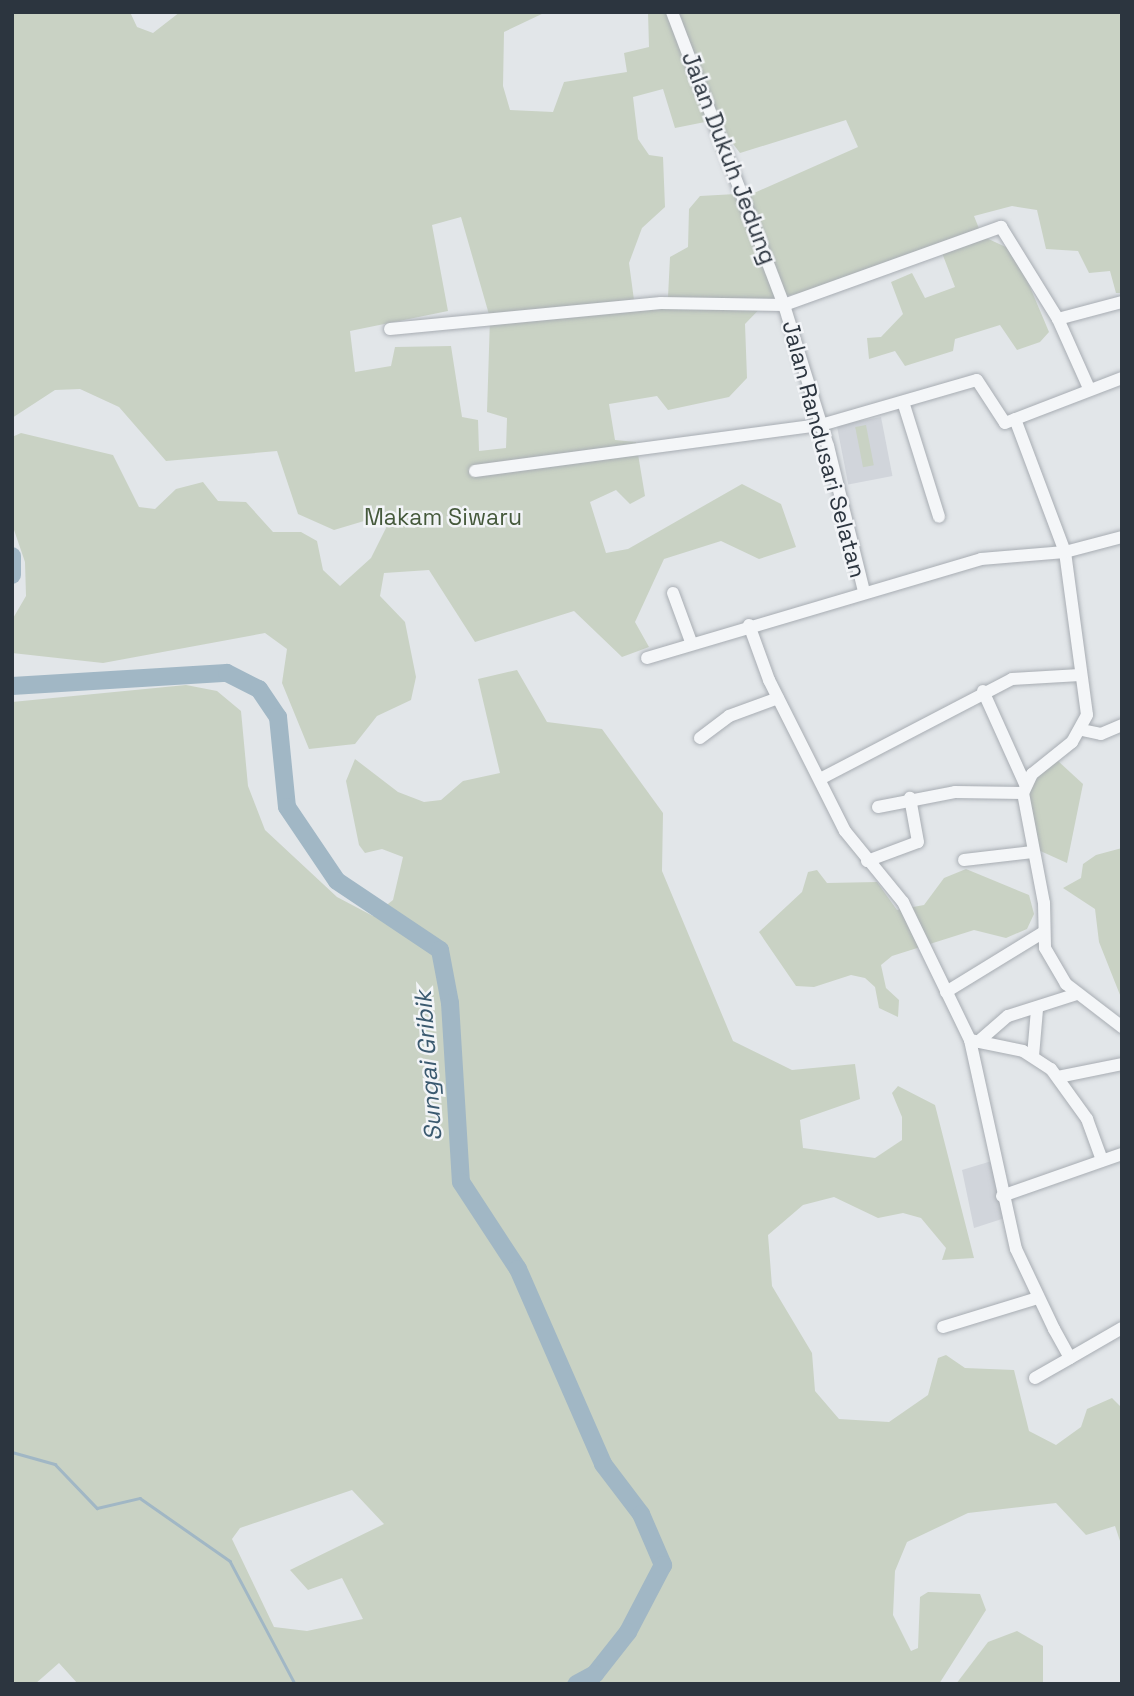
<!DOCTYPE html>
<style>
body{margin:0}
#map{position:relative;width:1134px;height:1696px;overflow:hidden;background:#e2e6e9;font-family:"Space Grotesk",sans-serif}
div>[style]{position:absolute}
.built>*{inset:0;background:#d1d5db;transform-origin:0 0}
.green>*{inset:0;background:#c9d2c4;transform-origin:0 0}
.stream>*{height:2.5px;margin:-1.25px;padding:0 1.25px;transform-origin:1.25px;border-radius:1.25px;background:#a1b7c5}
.river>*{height:18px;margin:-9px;padding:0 9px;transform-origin:9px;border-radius:9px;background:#a1b7c5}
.roads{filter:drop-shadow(0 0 2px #a8adb3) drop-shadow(0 0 2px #a8adb3)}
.street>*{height:12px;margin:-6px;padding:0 6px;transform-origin:6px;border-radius:6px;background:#f4f6f8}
span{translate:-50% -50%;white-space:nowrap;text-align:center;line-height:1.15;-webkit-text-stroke:5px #f2f4f7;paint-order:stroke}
.street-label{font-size:23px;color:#2c353f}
.park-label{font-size:23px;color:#45593b}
.water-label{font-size:24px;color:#3a596f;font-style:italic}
.frame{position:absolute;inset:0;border:14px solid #2c353f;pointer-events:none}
</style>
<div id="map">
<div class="built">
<i style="left:881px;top:417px;width:60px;height:45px;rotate:79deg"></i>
<i style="clip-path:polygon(995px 1160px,1005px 1218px,974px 1228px,962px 1170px)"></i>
</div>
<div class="green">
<i style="clip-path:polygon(evenodd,12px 12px,130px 12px,137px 27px,153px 33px,180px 12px,546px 12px,504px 32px,503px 86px,510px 110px,553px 112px,564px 82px,627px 72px,624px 53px,649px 47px,648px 12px,1122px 12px,1122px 293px,1116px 293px,1110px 271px,1089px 273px,1078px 251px,1046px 249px,1037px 210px,1012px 206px,974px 216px,982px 236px,1010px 249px,1022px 268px,1049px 332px,1040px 342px,1017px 350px,1000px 325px,955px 339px,953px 351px,905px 366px,895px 351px,869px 359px,867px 338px,881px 337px,903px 314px,891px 282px,912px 273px,925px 298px,955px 287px,939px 245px,832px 286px,768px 300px,745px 324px,747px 378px,729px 397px,668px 410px,657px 396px,609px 404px,615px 440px,636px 442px,645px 496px,630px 504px,616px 490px,590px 502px,606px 553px,628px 549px,742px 484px,781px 504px,796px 547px,759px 559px,721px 541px,664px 559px,635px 622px,649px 647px,622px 657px,574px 611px,475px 642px,429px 570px,384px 573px,380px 596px,405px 622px,416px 677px,411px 700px,377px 716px,355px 744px,309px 749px,282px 683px,287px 649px,265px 633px,103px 663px,12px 653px,12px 620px,26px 596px,25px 562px,12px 524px,12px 437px,21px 433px,113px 455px,139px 507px,155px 509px,176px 489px,203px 482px,218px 501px,246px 502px,273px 532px,301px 532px,317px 541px,323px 570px,340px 586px,371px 558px,394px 512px,334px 530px,298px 514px,277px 451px,166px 461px,119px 407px,80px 389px,55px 390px,12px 418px,12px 12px,663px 89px,675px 128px,715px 120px,740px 153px,846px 120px,858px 147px,754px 193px,700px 196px,689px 209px,688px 247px,670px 257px,668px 297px,634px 300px,629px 263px,642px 228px,665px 207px,663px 157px,649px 155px,638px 139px,633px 97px,663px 89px,12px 12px,461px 217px,490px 318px,487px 412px,507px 418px,506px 448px,479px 451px,478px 420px,462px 417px,451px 346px,395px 347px,391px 366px,355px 372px,350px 331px,448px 311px,432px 225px,461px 217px)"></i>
<i style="left:866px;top:425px;width:41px;height:11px;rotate:79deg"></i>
<i style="clip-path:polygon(evenodd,517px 670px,547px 722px,602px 729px,663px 813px,662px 871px,733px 1041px,792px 1070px,855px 1064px,860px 1099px,800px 1120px,803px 1148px,875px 1158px,902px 1140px,902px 1117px,892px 1093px,898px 1086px,935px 1105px,974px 1258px,942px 1260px,946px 1248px,921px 1218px,903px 1213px,878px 1218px,834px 1197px,803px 1205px,768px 1235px,772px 1286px,812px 1353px,815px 1391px,839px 1419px,889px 1422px,928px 1395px,938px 1358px,946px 1355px,965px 1368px,1014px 1370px,1029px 1431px,1056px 1445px,1081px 1427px,1087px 1409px,1112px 1398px,1122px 1408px,1122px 1547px,1115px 1526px,1086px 1535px,1056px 1503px,968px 1513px,907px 1542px,895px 1571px,893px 1615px,911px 1651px,918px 1648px,920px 1597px,928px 1592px,980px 1594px,986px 1610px,939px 1684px,78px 1684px,59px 1663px,35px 1684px,12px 1684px,12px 702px,186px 685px,217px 691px,241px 711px,248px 786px,265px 830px,337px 897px,373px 916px,393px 900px,403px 857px,382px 849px,365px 853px,359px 845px,346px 781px,355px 759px,398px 792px,424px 802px,441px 800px,463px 781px,500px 773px,478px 679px,517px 670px,352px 1490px,384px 1524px,290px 1570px,308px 1590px,342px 1578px,363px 1619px,307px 1631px,274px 1627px,232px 1539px,240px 1528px,352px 1490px)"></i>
<i style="clip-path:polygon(1058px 761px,1083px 784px,1067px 863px,1036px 849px,1027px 795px,1030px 782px)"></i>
<i style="clip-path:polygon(1122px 848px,1122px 1000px,1099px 942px,1095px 909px,1063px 888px,1081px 878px,1083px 864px,1096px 855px)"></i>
<i style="clip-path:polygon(966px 869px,1029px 895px,1034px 914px,1027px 929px,1006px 938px,974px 930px,892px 956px,881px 965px,886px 988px,899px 1000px,898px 1017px,879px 1008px,875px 987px,865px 978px,851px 975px,814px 987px,796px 986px,759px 932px,802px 892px,808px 872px,817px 870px,827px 883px,877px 882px,897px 910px,924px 905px,944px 878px)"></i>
<i style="clip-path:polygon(1017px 1631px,1043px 1646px,1043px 1684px,956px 1684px,988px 1642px)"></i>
</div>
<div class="stream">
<i style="left:12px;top:1452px;width:45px;rotate:15.6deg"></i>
<i style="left:55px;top:1464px;width:61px;rotate:46.3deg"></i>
<i style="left:97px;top:1508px;width:44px;rotate:-13.1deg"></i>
<i style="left:140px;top:1498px;width:110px;rotate:35deg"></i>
<i style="left:230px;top:1561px;width:139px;rotate:62.1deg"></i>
</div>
<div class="river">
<i style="left:12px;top:556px;width:19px;rotate:90deg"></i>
<i style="left:12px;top:686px;width:215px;rotate:-3.5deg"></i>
<i style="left:227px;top:673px;width:36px;rotate:27deg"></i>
<i style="left:259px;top:689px;width:34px;rotate:56deg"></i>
<i style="left:278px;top:717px;width:90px;rotate:84.3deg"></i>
<i style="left:287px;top:807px;width:89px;rotate:56deg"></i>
<i style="left:337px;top:881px;width:124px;rotate:33.8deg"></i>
<i style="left:440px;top:950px;width:54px;rotate:79.3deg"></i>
<i style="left:450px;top:1003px;width:179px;rotate:86.5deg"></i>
<i style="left:461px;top:1182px;width:104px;rotate:56.8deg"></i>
<i style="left:518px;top:1269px;width:213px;rotate:66.4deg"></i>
<i style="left:603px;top:1464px;width:63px;rotate:52.8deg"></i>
<i style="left:641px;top:1514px;width:56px;rotate:66.7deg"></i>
<i style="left:663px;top:1565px;width:76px;rotate:117.6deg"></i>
<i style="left:628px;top:1632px;width:53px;rotate:128.2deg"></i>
<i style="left:595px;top:1674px;width:21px;rotate:152deg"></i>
</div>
<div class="roads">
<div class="street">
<i style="left:672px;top:12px;width:314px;rotate:69.1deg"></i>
<i style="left:784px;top:305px;width:148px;rotate:72.7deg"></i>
<i style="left:828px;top:446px;width:150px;rotate:76.1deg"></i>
<i style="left:1058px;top:319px;width:66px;rotate:-14.9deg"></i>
<i style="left:390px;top:329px;width:272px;rotate:-5.5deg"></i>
<i style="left:661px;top:303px;width:123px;rotate:0.9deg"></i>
<i style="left:784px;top:305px;width:231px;rotate:-19.8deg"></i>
<i style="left:1001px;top:227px;width:108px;rotate:58.2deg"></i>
<i style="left:1058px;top:319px;width:73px;rotate:65.9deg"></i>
<i style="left:904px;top:405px;width:117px;rotate:72.6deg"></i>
<i style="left:1015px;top:419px;width:142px;rotate:69.4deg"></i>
<i style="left:1065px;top:552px;width:164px;rotate:82.3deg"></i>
<i style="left:1087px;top:715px;width:31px;rotate:119deg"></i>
<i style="left:1072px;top:742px;width:51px;rotate:141.3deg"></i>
<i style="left:1032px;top:774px;width:21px;rotate:115deg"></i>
<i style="left:1023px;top:793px;width:112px;rotate:79.2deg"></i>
<i style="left:1044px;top:903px;width:45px;rotate:88.7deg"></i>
<i style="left:1045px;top:948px;width:42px;rotate:59.7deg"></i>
<i style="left:1066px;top:984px;width:71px;rotate:37.5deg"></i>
<i style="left:475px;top:471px;width:349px;rotate:-7.6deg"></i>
<i style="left:821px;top:425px;width:162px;rotate:-16.1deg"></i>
<i style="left:977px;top:380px;width:51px;rotate:56.9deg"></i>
<i style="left:1005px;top:423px;width:125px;rotate:-21deg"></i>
<i style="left:673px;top:593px;width:52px;rotate:69.8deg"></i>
<i style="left:749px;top:625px;width:59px;rotate:70deg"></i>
<i style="left:769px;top:680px;width:169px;rotate:63.3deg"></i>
<i style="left:845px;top:831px;width:92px;rotate:50.8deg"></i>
<i style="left:903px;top:902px;width:153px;rotate:64.1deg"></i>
<i style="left:970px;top:1040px;width:214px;rotate:77.6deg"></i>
<i style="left:1016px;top:1249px;width:89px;rotate:64.6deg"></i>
<i style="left:1054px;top:1329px;width:33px;rotate:61deg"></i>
<i style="left:1070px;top:1358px;width:60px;rotate:-30deg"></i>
<i style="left:647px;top:658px;width:348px;rotate:-16.5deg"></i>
<i style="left:981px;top:559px;width:84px;rotate:-4.8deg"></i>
<i style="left:1065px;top:552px;width:59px;rotate:-14.7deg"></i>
<i style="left:983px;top:691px;width:102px;rotate:65.7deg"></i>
<i style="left:1082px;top:730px;width:19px;rotate:12deg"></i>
<i style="left:1101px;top:734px;width:23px;rotate:-23deg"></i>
<i style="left:700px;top:738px;width:36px;rotate:-37deg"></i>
<i style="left:729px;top:716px;width:52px;rotate:-20.2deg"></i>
<i style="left:820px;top:779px;width:216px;rotate:-27.5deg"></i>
<i style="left:1012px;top:679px;width:68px;rotate:-3.4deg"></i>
<i style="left:878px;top:807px;width:78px;rotate:-11deg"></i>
<i style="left:955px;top:792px;width:68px;rotate:0.8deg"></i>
<i style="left:964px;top:860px;width:69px;rotate:-6.6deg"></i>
<i style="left:867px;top:861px;width:54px;rotate:-20.4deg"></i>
<i style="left:918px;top:842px;width:45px;rotate:-100.3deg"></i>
<i style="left:946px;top:992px;width:115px;rotate:-31.5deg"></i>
<i style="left:970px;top:1040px;width:54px;rotate:11.7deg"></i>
<i style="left:1023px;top:1051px;width:33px;rotate:33deg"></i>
<i style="left:1051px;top:1069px;width:62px;rotate:54.2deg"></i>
<i style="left:1087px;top:1119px;width:44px;rotate:69.9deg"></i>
<i style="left:979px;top:1041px;width:38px;rotate:-41deg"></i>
<i style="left:1008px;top:1016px;width:72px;rotate:-17.7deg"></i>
<i style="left:1033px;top:1056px;width:47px;rotate:-85.1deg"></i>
<i style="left:1058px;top:1077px;width:65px;rotate:-11.5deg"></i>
<i style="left:1002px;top:1196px;width:127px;rotate:-19.3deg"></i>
<i style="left:943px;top:1327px;width:99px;rotate:-17deg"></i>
<i style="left:1035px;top:1378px;width:40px;rotate:-29.7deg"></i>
</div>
</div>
<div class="street-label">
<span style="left:729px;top:158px;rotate:69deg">Jalan Dukuh Jedung</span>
<span style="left:824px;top:449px;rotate:75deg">Jalan Randusari Selatan</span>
</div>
<div class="park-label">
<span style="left:443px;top:517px">Makam Siwaru</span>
</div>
<div class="water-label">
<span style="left:428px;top:1066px;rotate:-94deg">Sungai Gribik</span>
</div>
<div class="frame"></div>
</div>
